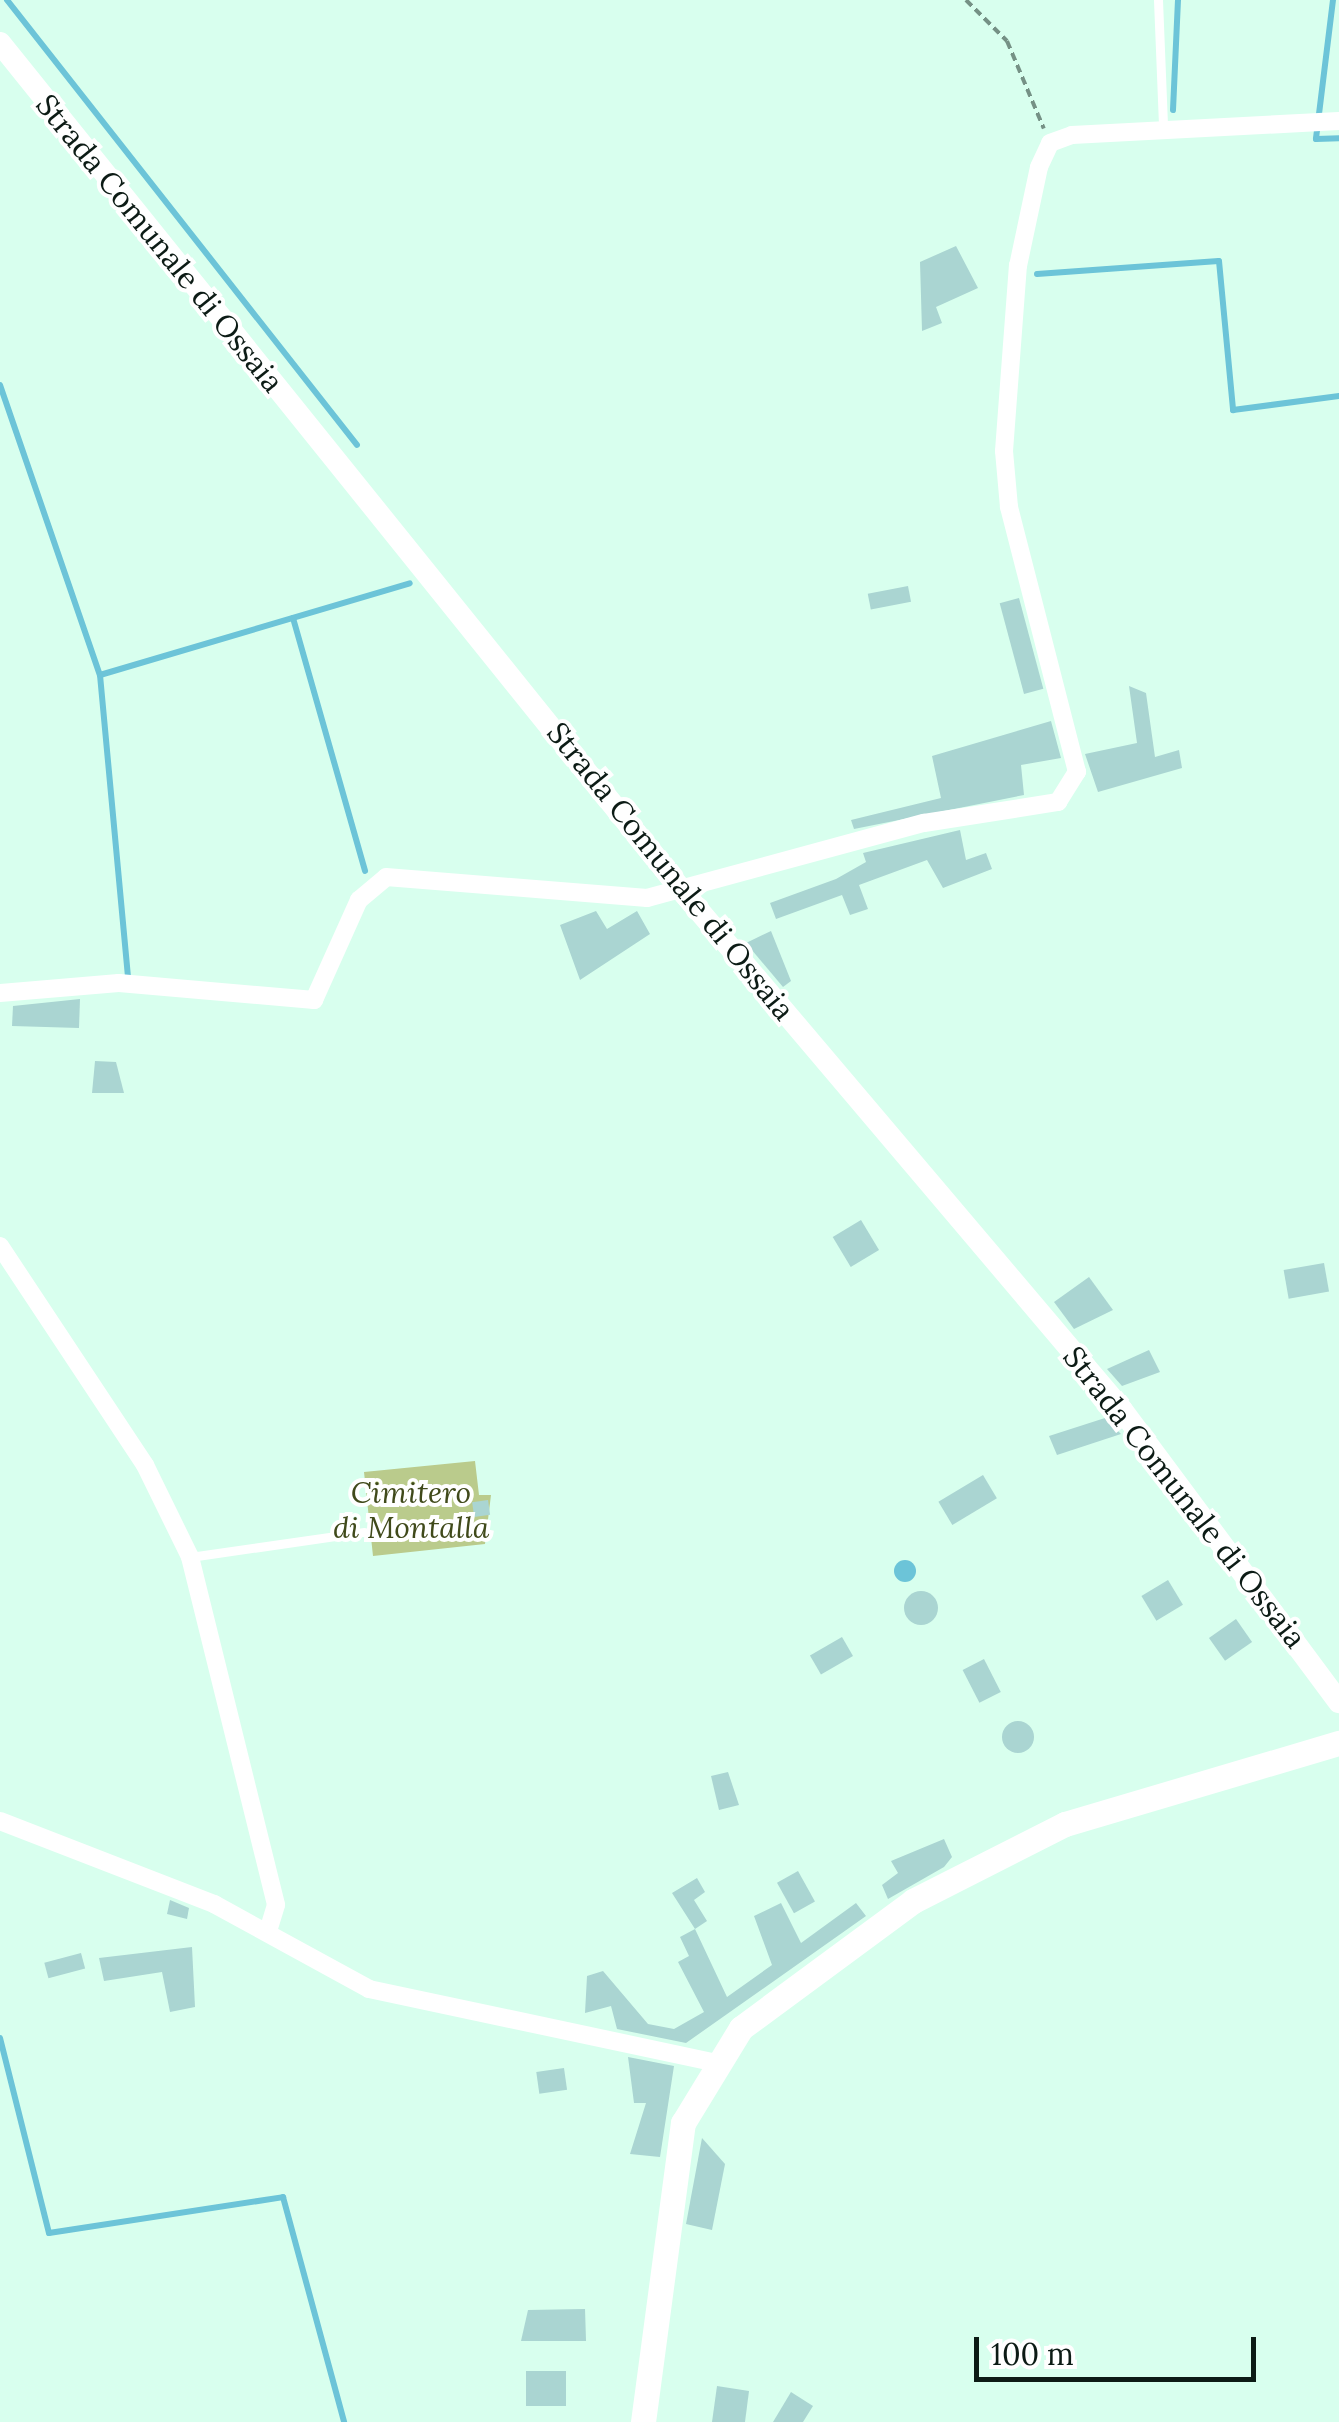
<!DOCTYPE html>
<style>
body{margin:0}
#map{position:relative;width:1339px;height:2422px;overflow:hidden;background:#d8ffee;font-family:Lora,serif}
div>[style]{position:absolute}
.green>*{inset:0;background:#bacb8c}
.water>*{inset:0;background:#6cc4d8}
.round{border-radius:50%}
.stream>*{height:6px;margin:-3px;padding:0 3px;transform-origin:3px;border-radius:3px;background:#6cc4d8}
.building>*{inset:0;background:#aad5d2;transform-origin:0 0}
.path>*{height:4px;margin-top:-2px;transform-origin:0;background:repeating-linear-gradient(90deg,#759185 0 8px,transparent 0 13px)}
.service>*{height:9px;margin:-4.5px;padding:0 4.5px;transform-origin:4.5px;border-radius:4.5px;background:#fff}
.minor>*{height:18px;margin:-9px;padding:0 9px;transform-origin:9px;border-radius:9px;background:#fff}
.tertiary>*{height:22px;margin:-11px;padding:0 11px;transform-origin:11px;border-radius:11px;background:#fff}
.secondary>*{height:25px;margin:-12.5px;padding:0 12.5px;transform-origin:12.5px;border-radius:12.5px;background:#fff}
span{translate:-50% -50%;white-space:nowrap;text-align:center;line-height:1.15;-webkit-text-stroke:8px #fff;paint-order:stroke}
.street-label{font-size:30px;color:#0c1b15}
.park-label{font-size:30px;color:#404a1b;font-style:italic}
.scale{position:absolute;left:974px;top:2337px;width:282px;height:45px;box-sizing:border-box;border:5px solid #0c1b15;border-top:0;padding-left:12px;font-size:30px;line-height:35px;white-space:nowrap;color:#0c1b15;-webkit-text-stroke:8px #fff;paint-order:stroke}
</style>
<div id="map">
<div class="green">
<i style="clip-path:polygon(475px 1461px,479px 1495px,491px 1495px,485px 1544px,373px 1556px,364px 1472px)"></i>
</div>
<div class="water">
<i class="round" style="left:894px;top:1560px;width:22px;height:22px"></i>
</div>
<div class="stream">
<i style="left:7px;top:0;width:566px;rotate:51.81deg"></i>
<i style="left:1333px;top:0;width:140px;rotate:97deg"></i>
<i style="left:1316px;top:139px;width:23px;rotate:-2deg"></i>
<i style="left:1173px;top:110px;width:110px;rotate:-87.4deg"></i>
<i style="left:1037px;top:274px;width:182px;rotate:-4.1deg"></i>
<i style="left:1219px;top:261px;width:150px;rotate:84.6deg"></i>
<i style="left:1233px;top:410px;width:107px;rotate:-7.5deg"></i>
<i style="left:0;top:385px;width:307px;rotate:71deg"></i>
<i style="left:100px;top:675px;width:303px;rotate:84.7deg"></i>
<i style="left:293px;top:618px;width:263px;rotate:74.1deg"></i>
<i style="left:100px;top:675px;width:323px;rotate:-16.5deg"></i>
<i style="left:0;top:2038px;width:201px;rotate:75.9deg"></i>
<i style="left:49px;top:2233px;width:237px;rotate:-8.7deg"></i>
<i style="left:283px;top:2197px;width:233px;rotate:74.8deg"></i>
</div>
<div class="building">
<i style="clip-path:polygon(956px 246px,978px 288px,936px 307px,942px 323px,922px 331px,920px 262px)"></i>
<i style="left:908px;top:586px;width:16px;height:41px;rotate:79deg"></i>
<i style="left:1019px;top:598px;width:94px;height:20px;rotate:75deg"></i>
<i style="clip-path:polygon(1129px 686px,1146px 693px,1155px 757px,1179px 750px,1182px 768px,1098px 792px,1085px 754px,1137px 743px)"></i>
<i style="clip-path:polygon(1051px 721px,1061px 758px,1021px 765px,1024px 795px,854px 829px,851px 820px,941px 798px,932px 756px)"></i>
<i style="clip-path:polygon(960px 830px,966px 860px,986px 853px,992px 869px,943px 888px,927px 860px,859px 885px,868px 909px,850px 915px,842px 895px,776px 919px,770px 903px,836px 879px,866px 862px,863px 853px)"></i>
<i style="clip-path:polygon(596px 911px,607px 929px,637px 911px,650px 934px,580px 980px,560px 925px)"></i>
<i style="clip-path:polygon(771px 931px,791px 981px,783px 987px,746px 943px)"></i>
<i style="clip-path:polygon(80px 999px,79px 1028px,12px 1026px,13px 1006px)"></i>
<i style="clip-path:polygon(95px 1061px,116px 1062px,124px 1093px,92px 1093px)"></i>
<i style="left:861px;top:1220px;width:35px;height:33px;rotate:59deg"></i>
<i style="left:1324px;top:1263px;width:29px;height:41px;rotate:80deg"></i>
<i style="clip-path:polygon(1089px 1277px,1113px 1310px,1074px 1329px,1054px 1302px)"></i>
<i style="clip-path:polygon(1149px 1350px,1160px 1372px,1122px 1386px,1107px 1369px)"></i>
<i style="clip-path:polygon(1105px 1418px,1121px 1434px,1057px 1455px,1049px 1436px)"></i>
<i style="left:983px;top:1475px;width:27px;height:52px;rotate:59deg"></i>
<i style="left:488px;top:1500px;width:15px;height:16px;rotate:82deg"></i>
<i style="left:1168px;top:1580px;width:29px;height:31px;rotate:59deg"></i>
<i class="round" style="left:904px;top:1591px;width:34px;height:34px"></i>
<i style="left:1236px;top:1619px;width:28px;height:33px;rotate:55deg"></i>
<i style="left:842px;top:1637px;width:22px;height:37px;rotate:60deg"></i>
<i style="left:984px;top:1659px;width:37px;height:24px;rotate:63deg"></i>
<i class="round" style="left:1002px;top:1721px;width:32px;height:32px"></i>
<i style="clip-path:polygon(728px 1772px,739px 1805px,719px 1810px,711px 1776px)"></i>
<i style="clip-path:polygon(944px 1839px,952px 1857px,944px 1867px,888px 1899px,882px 1885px,898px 1873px,891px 1861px)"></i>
<i style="left:798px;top:1871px;width:35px;height:24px;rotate:61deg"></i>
<i style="clip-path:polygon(697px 1878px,705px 1892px,694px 1900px,707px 1921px,695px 1929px,672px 1893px)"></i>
<i style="clip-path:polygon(170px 1900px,189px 1908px,187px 1919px,167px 1914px)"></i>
<i style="clip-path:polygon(781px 1903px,801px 1943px,856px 1903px,866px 1916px,686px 2043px,617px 2029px,611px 2006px,585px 2013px,587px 1976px,603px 1971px,648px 2024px,674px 2029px,704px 2012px,678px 1962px,689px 1956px,680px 1937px,695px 1929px,727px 1997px,772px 1965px,754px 1916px)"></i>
<i style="clip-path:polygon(192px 1947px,195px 2007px,170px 2012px,162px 1972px,104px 1981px,99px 1958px)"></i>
<i style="left:81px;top:1953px;width:16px;height:38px;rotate:75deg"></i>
<i style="clip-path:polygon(628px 2057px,674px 2066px,660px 2157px,630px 2154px,646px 2103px,634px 2103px)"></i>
<i style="left:564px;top:2068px;width:22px;height:28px;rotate:82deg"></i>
<i style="clip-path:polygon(702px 2138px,725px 2164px,712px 2230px,686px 2224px)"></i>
<i style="clip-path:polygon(585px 2309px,586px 2341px,521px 2341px,528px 2310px)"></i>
<i style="left:526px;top:2371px;width:40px;height:35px"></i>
<i style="clip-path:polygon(717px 2386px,749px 2391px,745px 2422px,712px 2422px)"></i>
<i style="clip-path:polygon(791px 2392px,813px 2406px,803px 2422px,773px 2422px)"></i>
</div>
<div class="path">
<i style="left:966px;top:0;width:58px;rotate:45deg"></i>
<i style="left:1007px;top:41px;width:95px;rotate:67.2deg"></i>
</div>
<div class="service">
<i style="left:1158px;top:0;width:126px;rotate:87.7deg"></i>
<i style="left:190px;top:1557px;width:176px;rotate:-8.2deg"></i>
</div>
<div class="minor">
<i style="left:0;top:993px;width:119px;rotate:-4.8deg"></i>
<i style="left:119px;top:983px;width:196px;rotate:5deg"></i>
<i style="left:314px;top:1000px;width:110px;rotate:-65.8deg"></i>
<i style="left:359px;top:900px;width:35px;rotate:-40deg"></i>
<i style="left:386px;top:877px;width:262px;rotate:4.6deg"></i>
<i style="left:647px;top:898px;width:287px;rotate:-15.2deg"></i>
<i style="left:924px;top:823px;width:136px;rotate:-8.9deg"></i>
<i style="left:1058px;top:802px;width:36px;rotate:-58deg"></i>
<i style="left:1077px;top:772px;width:274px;rotate:-104.4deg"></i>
<i style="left:1009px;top:507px;width:56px;rotate:-95.1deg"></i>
<i style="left:1004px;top:451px;width:186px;rotate:-85.7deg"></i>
<i style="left:1018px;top:266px;width:101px;rotate:-78deg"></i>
<i style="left:1039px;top:167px;width:26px;rotate:-65deg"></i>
<i style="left:1050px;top:143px;width:23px;rotate:-20deg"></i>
<i style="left:1072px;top:135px;width:267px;rotate:-3deg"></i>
<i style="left:0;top:1246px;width:263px;rotate:56.5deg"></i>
<i style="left:145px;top:1465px;width:102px;rotate:63.9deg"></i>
<i style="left:190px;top:1557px;width:358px;rotate:76.1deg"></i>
<i style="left:276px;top:1905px;width:27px;rotate:107deg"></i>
<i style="left:0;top:1821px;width:230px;rotate:21.2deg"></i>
<i style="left:214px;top:1904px;width:177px;rotate:28.7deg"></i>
<i style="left:369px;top:1989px;width:352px;rotate:12deg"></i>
</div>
<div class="tertiary">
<i style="left:0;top:43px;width:1091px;rotate:51.18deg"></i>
<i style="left:684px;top:893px;width:678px;rotate:49.73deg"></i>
<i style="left:1122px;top:1410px;width:364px;rotate:53.4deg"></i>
</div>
<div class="secondary">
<i style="left:643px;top:2422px;width:302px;rotate:-82.4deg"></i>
<i style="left:683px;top:2123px;width:111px;rotate:-58.6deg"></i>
<i style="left:741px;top:2028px;width:214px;rotate:-36.4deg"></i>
<i style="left:913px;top:1901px;width:170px;rotate:-26.9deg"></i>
<i style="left:1065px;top:1824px;width:286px;rotate:-16.5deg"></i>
</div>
<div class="street-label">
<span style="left:160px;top:243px;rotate:51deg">Strada Comunale di Ossaia</span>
<span style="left:671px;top:871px;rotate:51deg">Strada Comunale di Ossaia</span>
<span style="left:1185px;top:1497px;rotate:52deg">Strada Comunale di Ossaia</span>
</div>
<div class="park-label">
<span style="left:411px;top:1509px">Cimitero<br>di Montalla</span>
</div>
<div class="scale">100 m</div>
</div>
